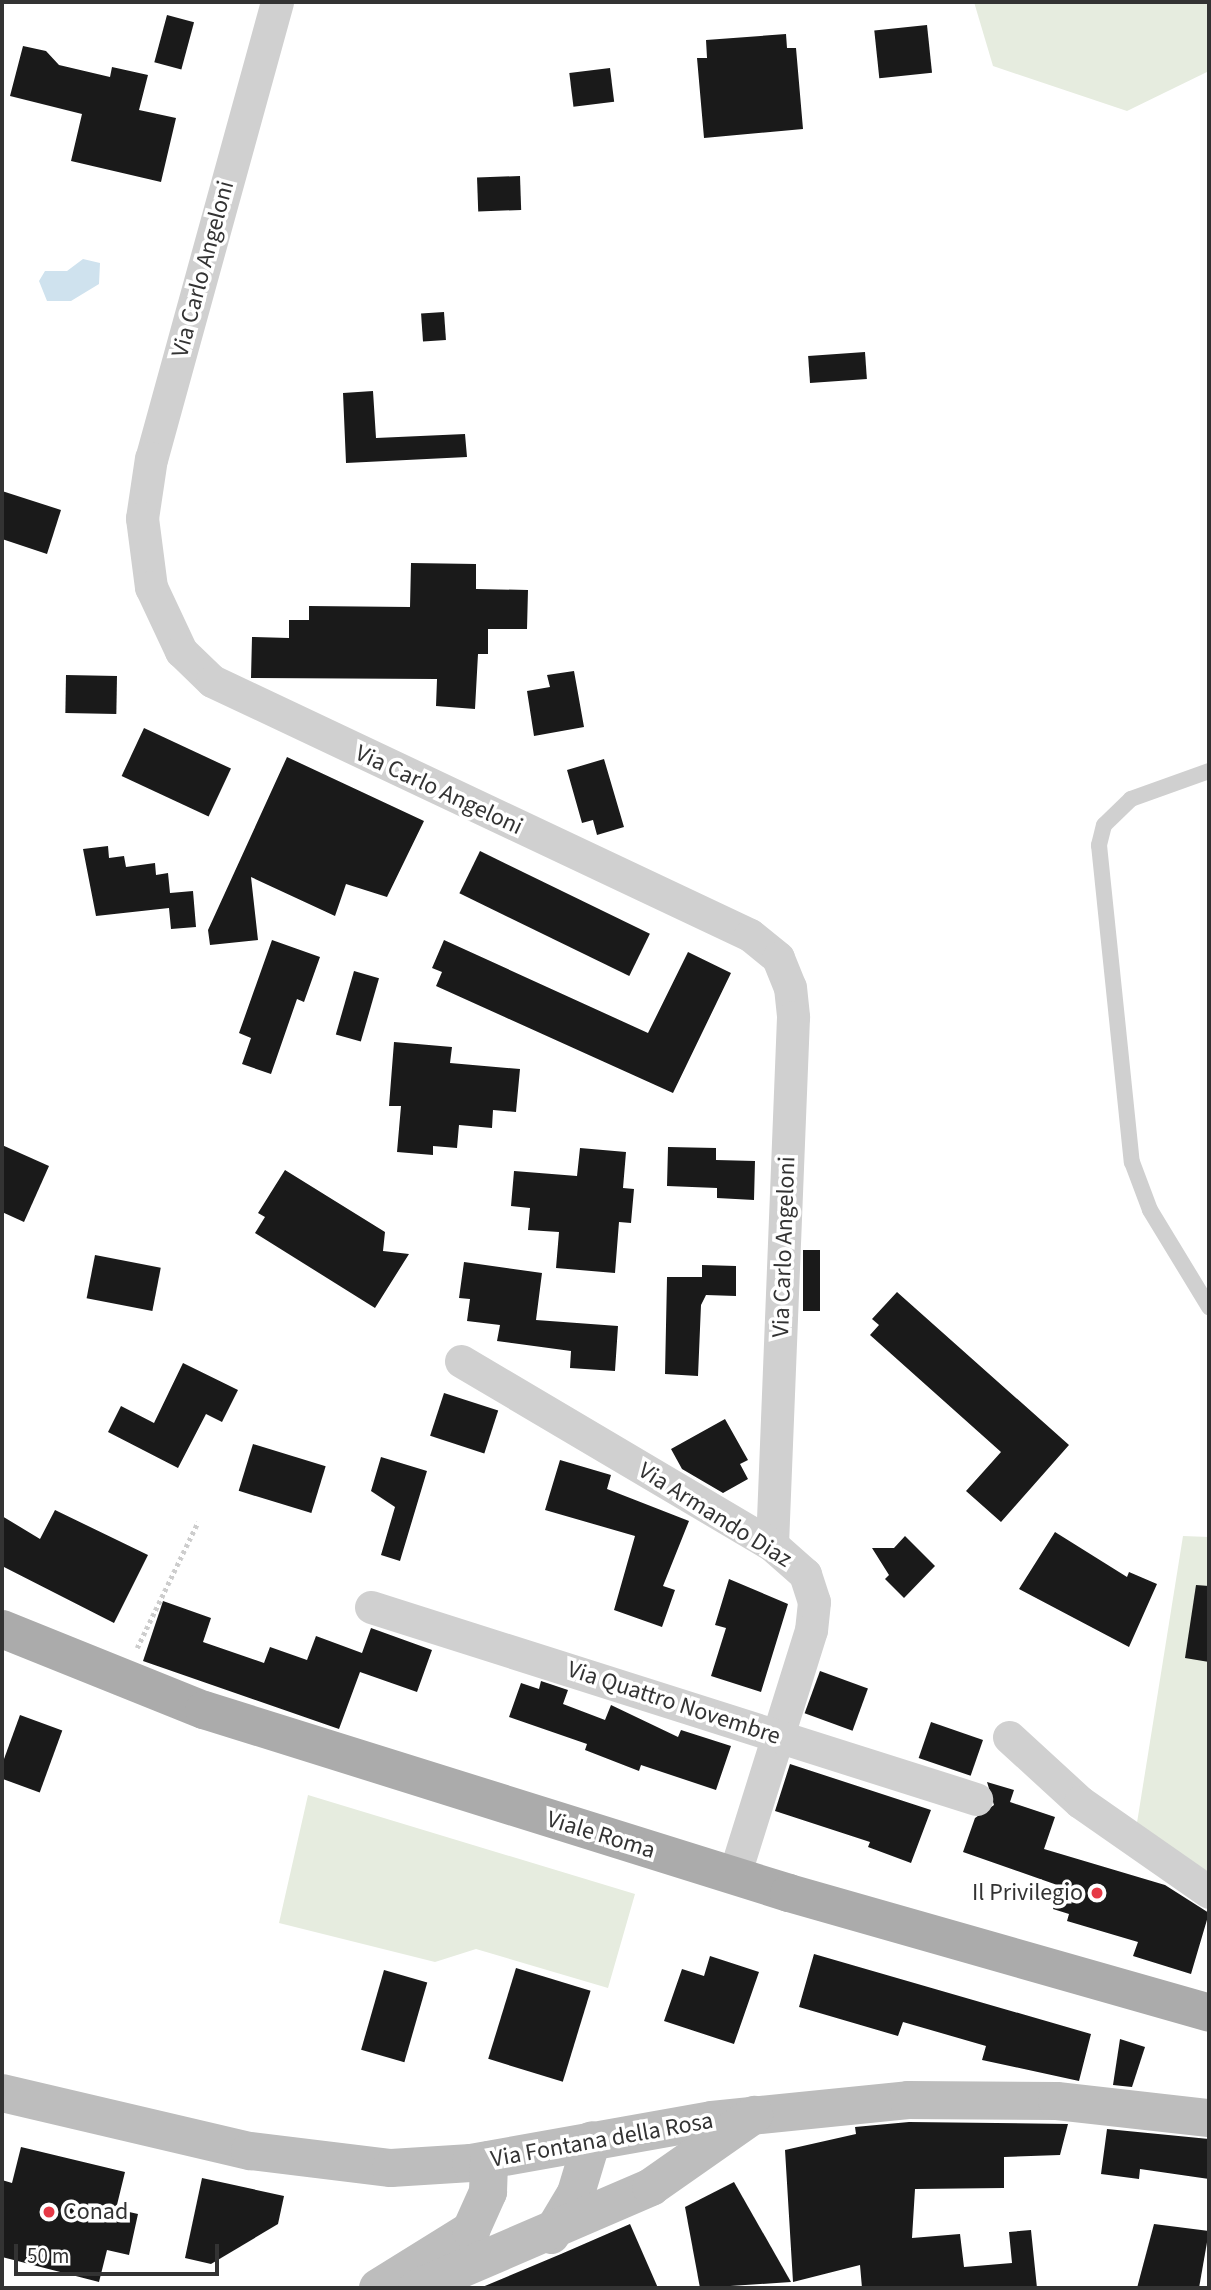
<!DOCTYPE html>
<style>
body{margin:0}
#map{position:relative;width:1211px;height:2290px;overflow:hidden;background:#fff;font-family:"Source Sans 3",sans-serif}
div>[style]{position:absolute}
.green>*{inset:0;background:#e6ecdf}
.water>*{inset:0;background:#cfe2ee}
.building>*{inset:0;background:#1a1a1a;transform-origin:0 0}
.path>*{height:4.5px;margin-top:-2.25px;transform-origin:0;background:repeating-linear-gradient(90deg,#cdcdcd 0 3.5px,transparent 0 7px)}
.lane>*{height:16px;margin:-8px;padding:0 8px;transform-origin:8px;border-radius:8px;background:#d0d0d0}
.street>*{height:33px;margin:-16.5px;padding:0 16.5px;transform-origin:16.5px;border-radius:16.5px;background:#d0d0d0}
.secondary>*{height:38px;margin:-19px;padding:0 19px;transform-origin:19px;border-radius:19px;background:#bdbdbd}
.primary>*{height:38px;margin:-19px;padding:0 19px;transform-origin:19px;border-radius:19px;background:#ababab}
.dots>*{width:19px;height:19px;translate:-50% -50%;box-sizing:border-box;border:4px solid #fff;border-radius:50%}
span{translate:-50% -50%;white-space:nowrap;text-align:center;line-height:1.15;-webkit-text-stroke:7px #fff;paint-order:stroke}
.street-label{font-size:24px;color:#333}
.poi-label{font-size:24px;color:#333}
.right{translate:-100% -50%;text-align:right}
.left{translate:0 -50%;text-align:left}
.frame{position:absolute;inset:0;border:4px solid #333;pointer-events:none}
.scale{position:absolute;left:14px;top:2244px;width:205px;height:32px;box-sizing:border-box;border:4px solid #333;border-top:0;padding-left:9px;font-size:21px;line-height:24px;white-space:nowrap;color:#333;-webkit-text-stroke:5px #fff;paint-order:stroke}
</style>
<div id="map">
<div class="green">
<i style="clip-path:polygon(974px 2px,1209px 2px,1209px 71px,1127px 111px,993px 66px)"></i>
<i style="clip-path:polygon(1183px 1536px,1209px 1537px,1209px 1880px,1136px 1829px)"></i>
<i style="clip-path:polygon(308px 1795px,635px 1894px,608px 1988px,476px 1949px,435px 1962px,279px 1923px)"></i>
</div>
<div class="water">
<i style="clip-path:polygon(83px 259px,100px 263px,99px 284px,71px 301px,47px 301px,39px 281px,45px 271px,67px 271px)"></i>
</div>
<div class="building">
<i style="left:167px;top:15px;width:28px;height:49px;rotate:15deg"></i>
<i style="left:927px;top:25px;width:48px;height:53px;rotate:84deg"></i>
<i style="clip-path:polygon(786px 34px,787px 48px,796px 48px,803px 129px,704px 138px,697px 58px,707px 58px,706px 40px)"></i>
<i style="clip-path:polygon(23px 46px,46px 51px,59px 65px,110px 77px,112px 67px,148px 75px,139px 110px,176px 118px,161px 182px,71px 161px,82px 114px,10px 96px)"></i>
<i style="left:610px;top:68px;width:34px;height:41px;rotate:83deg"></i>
<i style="left:520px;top:176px;width:34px;height:43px;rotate:88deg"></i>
<i style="left:444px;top:312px;width:28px;height:23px;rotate:86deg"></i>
<i style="left:865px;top:352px;width:27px;height:57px;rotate:86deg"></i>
<i style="clip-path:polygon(373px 391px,376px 438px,465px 434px,467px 457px,346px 463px,343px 393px)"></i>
<i style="clip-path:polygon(2px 491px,61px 510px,47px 554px,2px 539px)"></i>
<i style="clip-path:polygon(411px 563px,476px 564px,476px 589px,528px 590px,527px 629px,488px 629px,488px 654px,478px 654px,475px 709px,436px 706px,437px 679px,251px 678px,252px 637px,289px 638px,289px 620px,309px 620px,309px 606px,410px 607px)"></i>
<i style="clip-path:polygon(574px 671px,584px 727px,534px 736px,527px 691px,550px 687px,547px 675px)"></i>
<i style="left:66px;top:675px;width:51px;height:38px;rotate:1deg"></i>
<i style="left:144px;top:728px;width:96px;height:53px;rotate:25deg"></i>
<i style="clip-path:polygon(287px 757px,424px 821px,387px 897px,346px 884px,335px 916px,251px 877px,258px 940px,210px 945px,208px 930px)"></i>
<i style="clip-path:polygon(604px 759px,624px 827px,597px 835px,593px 820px,582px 823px,567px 770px)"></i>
<i style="clip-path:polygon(108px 846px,109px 858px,124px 856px,126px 867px,155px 863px,156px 875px,168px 873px,170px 893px,193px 891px,196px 927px,171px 929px,169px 908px,96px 916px,83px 849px)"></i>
<i style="left:480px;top:851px;width:189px;height:47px;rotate:26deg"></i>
<i style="clip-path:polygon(272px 940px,320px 957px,304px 1002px,297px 999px,271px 1074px,242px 1064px,251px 1038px,239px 1033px)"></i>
<i style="clip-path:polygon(444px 940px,648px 1033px,688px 952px,731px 973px,673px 1093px,436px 986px,442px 972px,432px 968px)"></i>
<i style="left:354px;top:971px;width:26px;height:66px;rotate:16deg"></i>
<i style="clip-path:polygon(394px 1042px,452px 1047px,450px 1063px,520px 1069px,516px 1112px,493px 1110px,492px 1128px,459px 1125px,457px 1148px,433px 1146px,433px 1155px,397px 1152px,401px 1106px,389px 1106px)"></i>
<i style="clip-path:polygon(2px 1145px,49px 1166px,24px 1222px,2px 1212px)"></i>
<i style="clip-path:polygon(668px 1147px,716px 1148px,716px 1160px,755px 1161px,754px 1200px,717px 1198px,717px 1188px,667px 1186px)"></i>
<i style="clip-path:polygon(580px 1148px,626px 1152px,623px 1188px,634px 1189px,631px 1223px,619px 1222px,615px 1273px,556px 1268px,559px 1232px,528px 1230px,530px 1208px,511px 1206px,514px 1171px,577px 1176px)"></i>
<i style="clip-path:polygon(285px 1170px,385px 1232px,383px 1251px,409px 1254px,375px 1308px,255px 1233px,265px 1217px,258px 1213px)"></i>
<i style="left:803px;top:1250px;width:17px;height:61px"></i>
<i style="left:95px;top:1255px;width:67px;height:44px;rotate:11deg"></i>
<i style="clip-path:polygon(464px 1262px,542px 1273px,536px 1320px,618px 1326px,615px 1371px,570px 1368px,571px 1351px,497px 1341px,500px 1325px,467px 1321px,470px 1299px,459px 1298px)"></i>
<i style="clip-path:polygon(702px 1265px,736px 1266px,736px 1296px,706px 1295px,701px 1305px,698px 1376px,665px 1374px,667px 1277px,702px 1277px)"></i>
<i style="clip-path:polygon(897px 1292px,1069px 1445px,1001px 1522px,966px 1491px,1001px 1452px,870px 1335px,879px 1325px,872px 1319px)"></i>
<i style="clip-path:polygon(183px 1363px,238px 1390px,222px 1422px,206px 1414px,178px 1468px,108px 1432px,121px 1406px,154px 1423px)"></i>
<i style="left:444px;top:1393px;width:57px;height:45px;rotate:18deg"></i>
<i style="clip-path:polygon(725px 1419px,748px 1460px,740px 1464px,748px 1479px,723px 1493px,682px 1469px,671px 1449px)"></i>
<i style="left:253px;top:1444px;width:76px;height:49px;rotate:17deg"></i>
<i style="clip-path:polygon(381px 1457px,427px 1471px,400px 1561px,381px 1555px,395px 1507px,371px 1491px)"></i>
<i style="clip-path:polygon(560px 1460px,611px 1475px,607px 1489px,689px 1521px,663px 1586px,675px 1590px,662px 1627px,614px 1610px,635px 1536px,545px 1510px)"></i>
<i style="clip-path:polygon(55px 1510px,148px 1555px,114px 1623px,2px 1566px,2px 1516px,40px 1539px)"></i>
<i style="clip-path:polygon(1055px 1532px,1127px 1577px,1129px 1572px,1157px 1584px,1129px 1647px,1019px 1589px)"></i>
<i style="clip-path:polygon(905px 1536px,935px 1566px,904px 1598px,885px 1579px,889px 1575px,872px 1548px,894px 1548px)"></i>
<i style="clip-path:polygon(729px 1579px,788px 1604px,761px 1692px,711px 1676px,726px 1628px,715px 1625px)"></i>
<i style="clip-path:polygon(1196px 1585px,1209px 1586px,1209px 1662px,1185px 1658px)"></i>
<i style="clip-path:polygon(163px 1601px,211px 1618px,203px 1642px,264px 1663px,270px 1647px,307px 1660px,316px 1636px,362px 1653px,371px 1628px,432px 1650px,417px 1692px,360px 1672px,339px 1729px,143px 1661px)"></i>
<i style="left:820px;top:1671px;width:51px;height:45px;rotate:20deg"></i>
<i style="clip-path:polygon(541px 1681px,568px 1690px,563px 1704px,605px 1720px,611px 1705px,678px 1737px,681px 1730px,731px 1746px,716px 1790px,641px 1765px,639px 1771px,585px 1750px,587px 1744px,509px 1717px,521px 1683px,539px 1689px)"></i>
<i style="left:20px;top:1715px;width:45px;height:66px;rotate:20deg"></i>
<i style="left:931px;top:1722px;width:55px;height:38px;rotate:19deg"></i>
<i style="clip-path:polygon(790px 1764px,931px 1810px,911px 1863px,868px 1847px,870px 1842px,775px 1811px)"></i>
<i style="clip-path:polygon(987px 1782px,1014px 1790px,1010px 1802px,1055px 1817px,1044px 1849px,1165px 1885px,1209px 1913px,1191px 1974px,1133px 1956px,1138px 1942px,1067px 1921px,1069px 1914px,1053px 1909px,1060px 1886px,963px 1852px,975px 1818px,994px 1805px)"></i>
<i style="clip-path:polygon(814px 1954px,1091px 2034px,1079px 2081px,982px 2060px,986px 2046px,903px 2022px,898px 2036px,799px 2007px)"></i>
<i style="clip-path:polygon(710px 1956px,759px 1972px,734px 2044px,664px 2021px,682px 1969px,704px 1976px)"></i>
<i style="left:516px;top:1968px;width:78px;height:95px;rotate:17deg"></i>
<i style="left:384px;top:1970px;width:45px;height:83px;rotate:16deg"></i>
<i style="clip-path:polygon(1120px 2039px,1145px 2047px,1132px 2087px,1113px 2085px)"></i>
<i style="clip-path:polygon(909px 2122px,1068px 2124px,1060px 2155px,1004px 2157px,1004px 2188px,915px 2189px,912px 2238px,960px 2234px,964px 2267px,1012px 2263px,1009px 2232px,1031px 2230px,1037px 2288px,862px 2288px,860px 2265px,793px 2282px,785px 2150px,856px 2134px,855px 2127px)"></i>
<i style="clip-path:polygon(1107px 2129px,1209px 2139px,1209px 2179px,1140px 2169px,1139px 2179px,1101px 2174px)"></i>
<i style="clip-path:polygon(21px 2147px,125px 2172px,116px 2209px,138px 2214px,129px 2255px,107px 2250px,99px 2282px,2px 2257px,2px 2180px,12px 2183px)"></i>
<i style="clip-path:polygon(202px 2178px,284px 2196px,278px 2224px,211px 2264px,185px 2258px)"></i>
<i style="clip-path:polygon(734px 2182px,791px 2282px,700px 2288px,685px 2207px)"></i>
<i style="clip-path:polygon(630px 2224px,658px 2288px,480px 2288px,561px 2254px)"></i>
<i style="clip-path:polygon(1154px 2224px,1209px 2231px,1199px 2288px,1137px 2288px)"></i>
</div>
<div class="path">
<i style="left:137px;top:1648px;width:140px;rotate:-64.2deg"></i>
</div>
<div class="lane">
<i style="left:1209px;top:771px;width:83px;rotate:160.3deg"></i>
<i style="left:1131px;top:799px;width:37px;rotate:136deg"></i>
<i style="left:1104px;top:825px;width:21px;rotate:104deg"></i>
<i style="left:1099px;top:845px;width:319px;rotate:84.1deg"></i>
<i style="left:1132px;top:1162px;width:51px;rotate:69.4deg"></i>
<i style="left:1150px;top:1210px;width:114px;rotate:58.7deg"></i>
</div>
<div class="street">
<i style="left:277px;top:2px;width:473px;rotate:105.4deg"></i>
<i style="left:151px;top:458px;width:61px;rotate:98.5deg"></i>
<i style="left:142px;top:518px;width:70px;rotate:82.6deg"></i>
<i style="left:151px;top:587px;width:71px;rotate:64.9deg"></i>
<i style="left:181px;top:651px;width:43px;rotate:44.1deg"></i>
<i style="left:212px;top:681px;width:595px;rotate:25.27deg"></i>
<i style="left:750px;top:935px;width:36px;rotate:39deg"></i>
<i style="left:778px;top:958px;width:31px;rotate:68deg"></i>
<i style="left:790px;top:987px;width:30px;rotate:84deg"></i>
<i style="left:793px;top:1017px;width:528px;rotate:92.28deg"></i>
<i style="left:461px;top:1361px;width:361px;rotate:30.6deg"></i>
<i style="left:772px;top:1545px;width:44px;rotate:41.3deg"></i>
<i style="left:805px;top:1574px;width:29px;rotate:72deg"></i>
<i style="left:814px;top:1602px;width:28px;rotate:96deg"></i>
<i style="left:811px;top:1630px;width:258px;rotate:107.4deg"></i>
<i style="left:371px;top:1607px;width:635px;rotate:17.61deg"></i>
<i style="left:1009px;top:1737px;width:96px;rotate:42.5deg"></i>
<i style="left:1080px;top:1802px;width:157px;rotate:34.9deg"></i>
</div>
<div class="secondary">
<i style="left:2px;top:2093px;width:255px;rotate:13.2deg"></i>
<i style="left:250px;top:2151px;width:142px;rotate:6.9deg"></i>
<i style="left:391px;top:2168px;width:80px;rotate:-3.6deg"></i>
<i style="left:471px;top:2163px;width:245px;rotate:-10.1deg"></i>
<i style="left:712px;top:2120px;width:197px;rotate:-5.8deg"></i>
<i style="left:908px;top:2100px;width:149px;rotate:0.4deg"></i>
<i style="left:1057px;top:2101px;width:153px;rotate:6.4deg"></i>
<i style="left:551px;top:2235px;width:49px;rotate:-59.2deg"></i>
<i style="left:576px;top:2193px;width:55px;rotate:-73.2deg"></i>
<i style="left:378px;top:2288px;width:110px;rotate:-31.9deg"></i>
<i style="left:471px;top:2230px;width:42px;rotate:-65.9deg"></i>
<i style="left:488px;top:2192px;width:32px;rotate:-88deg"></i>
<i style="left:417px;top:2288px;width:255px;rotate:-23.3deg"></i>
<i style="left:651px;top:2187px;width:126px;rotate:-35deg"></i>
</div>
<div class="primary">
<i style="left:2px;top:1629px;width:218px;rotate:21.9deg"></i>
<i style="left:204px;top:1710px;width:613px;rotate:17.37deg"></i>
<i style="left:789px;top:1893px;width:437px;rotate:15.9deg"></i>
</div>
<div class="dots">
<i style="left:1097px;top:1893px;background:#e63946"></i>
<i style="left:49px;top:2212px;background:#e63946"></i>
</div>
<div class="street-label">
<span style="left:203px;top:269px;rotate:-75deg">Via Carlo Angeloni</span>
<span style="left:439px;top:790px;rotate:25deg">Via Carlo Angeloni</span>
<span style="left:784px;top:1247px;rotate:-88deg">Via Carlo Angeloni</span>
<span style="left:715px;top:1515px;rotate:32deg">Via Armando Diaz</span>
<span style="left:674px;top:1703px;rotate:18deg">Via Quattro Novembre</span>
<span style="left:601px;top:1835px;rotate:17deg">Viale Roma</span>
<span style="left:602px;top:2140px;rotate:-10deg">Via Fontana della Rosa</span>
</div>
<div class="poi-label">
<span class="right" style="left:1083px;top:1893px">Il Privilegio</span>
<span class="left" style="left:63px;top:2212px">Conad</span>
</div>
<div class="frame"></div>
<div class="scale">50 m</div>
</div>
